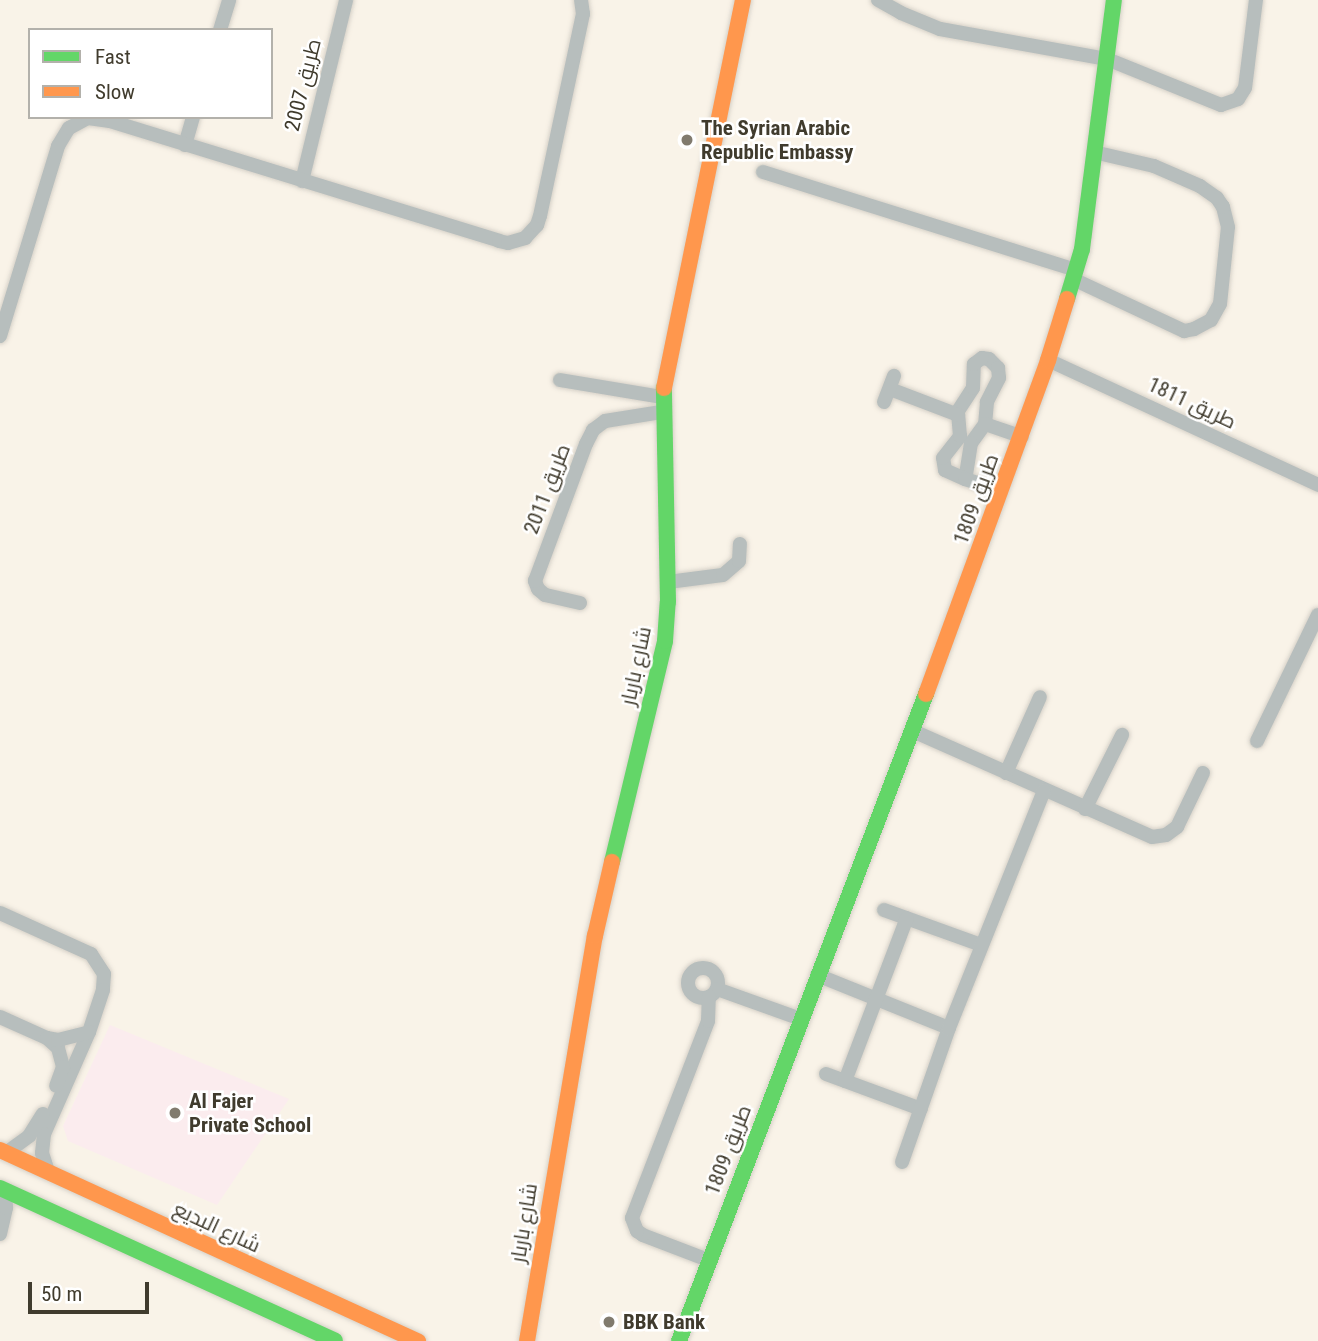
<!DOCTYPE html>
<meta charset="utf-8">
<style>
body{margin:0}
#map{position:relative;width:1318px;height:1341px;overflow:hidden;background:#f9f3e8;font-family:"Roboto Condensed",Cairo,sans-serif}
div>[style]{position:absolute}
.education>*{inset:0;background:#fbecee}
.roads{filter:drop-shadow(0 0 2px #d6d1c8) drop-shadow(0 0 2px #d6d1c8)}
.street>*{height:14px;margin:-7px;padding:0 7px;transform-origin:7px;border-radius:7px;background:#b7bebd}
.street>.ring{margin:-7px;padding:0;box-sizing:content-box;background:none;border:14px solid #b7bebd;border-radius:50%}
.fast>*{height:16px;margin:-8px;padding:0 8px;transform-origin:8px;border-radius:8px;background:#63d668}
.slow>*{height:16px;margin:-8px;padding:0 8px;transform-origin:8px;border-radius:8px;background:#ff974d}
.dots>*{width:19px;height:19px;translate:-50% -50%;box-sizing:border-box;border:4px solid #fff;border-radius:50%}
span{translate:-50% -50%;white-space:nowrap;text-align:center;line-height:1.15;-webkit-text-stroke:5px #fff;paint-order:stroke}
.street-label{font-size:21px;color:#403b2d}
.poi-label{font-size:21px;color:#403b2d;font-weight:700}
.left{translate:0 -50%;text-align:left}
.legend{position:absolute;left:28px;top:28px;width:245px;height:91px;box-sizing:border-box;background:#fff;border:2px solid #b3b1ab;margin:0;padding:9px 12px;list-style:none;font-size:21px;color:#403b2d}
.legend li{display:flex;align-items:center;gap:14px;height:35px}
.legend b{width:35px;border:2px solid #b3b1ab}
.scale{position:absolute;left:28px;top:1282px;width:121px;height:32px;box-sizing:border-box;border:4px solid #403b2d;border-top:0;padding-left:9px;font-size:21px;line-height:24px;white-space:nowrap;color:#403b2d;-webkit-text-stroke:5px #fff;paint-order:stroke}
</style>
<div id="map">
<div class="education">
<i style="clip-path:polygon(110px 1025px,289px 1099px,217px 1205px,68px 1141px,63px 1126px)"></i>
</div>
<div class="roads">
<div class="street">
<i style="left:878px;top:0;width:26px;rotate:29deg"></i>
<i style="left:901px;top:13px;width:42px;rotate:22.3deg"></i>
<i style="left:940px;top:29px;width:170px;rotate:10.2deg"></i>
<i style="left:1107px;top:59px;width:123px;rotate:22deg"></i>
<i style="left:1221px;top:105px;width:18px;rotate:-19deg"></i>
<i style="left:1238px;top:99px;width:13px;rotate:-58deg"></i>
<i style="left:1245px;top:88px;width:89px;rotate:-82.9deg"></i>
<i style="left:220px;top:30px;width:31px;rotate:-73deg"></i>
<i style="left:185px;top:145px;width:29px;rotate:-74deg"></i>
<i style="left:763px;top:172px;width:328px;rotate:17.4deg"></i>
<i style="left:302px;top:181px;width:186px;rotate:-76.3deg"></i>
<i style="left:1073px;top:279px;width:123px;rotate:25.1deg"></i>
<i style="left:1184px;top:331px;width:10px;rotate:-11deg"></i>
<i style="left:1194px;top:329px;width:19px;rotate:-28deg"></i>
<i style="left:1211px;top:320px;width:18px;rotate:-61deg"></i>
<i style="left:1220px;top:304px;width:77px;rotate:-84.1deg"></i>
<i style="left:1228px;top:227px;width:21px;rotate:-104deg"></i>
<i style="left:1223px;top:207px;width:11px;rotate:-124deg"></i>
<i style="left:1217px;top:198px;width:21px;rotate:-145deg"></i>
<i style="left:1200px;top:186px;width:50px;rotate:-156.5deg"></i>
<i style="left:1154px;top:166px;width:62px;rotate:-166.9deg"></i>
<i style="left:0;top:336px;width:199px;rotate:-73deg"></i>
<i style="left:58px;top:146px;width:21px;rotate:-59deg"></i>
<i style="left:69px;top:128px;width:21px;rotate:-28deg"></i>
<i style="left:88px;top:118px;width:22px;rotate:8deg"></i>
<i style="left:110px;top:121px;width:407px;rotate:17.1deg"></i>
<i style="left:499px;top:241px;width:9px;rotate:13deg"></i>
<i style="left:508px;top:243px;width:18px;rotate:-16deg"></i>
<i style="left:525px;top:238px;width:18px;rotate:-47deg"></i>
<i style="left:537px;top:225px;width:9px;rotate:-72deg"></i>
<i style="left:540px;top:216px;width:207px;rotate:-78deg"></i>
<i style="left:583px;top:14px;width:14px;rotate:-98deg"></i>
<i style="left:982px;top:358px;width:7px;rotate:8deg"></i>
<i style="left:989px;top:359px;width:13px;rotate:45deg"></i>
<i style="left:998px;top:368px;width:10px;rotate:84deg"></i>
<i style="left:999px;top:378px;width:27px;rotate:117deg"></i>
<i style="left:987px;top:402px;width:22px;rotate:95deg"></i>
<i style="left:985px;top:424px;width:24px;rotate:126deg"></i>
<i style="left:971px;top:443px;width:36px;rotate:99deg"></i>
<i style="left:965px;top:479px;width:22px;rotate:-156deg"></i>
<i style="left:945px;top:470px;width:12px;rotate:-99deg"></i>
<i style="left:943px;top:458px;width:28px;rotate:-52deg"></i>
<i style="left:960px;top:436px;width:25px;rotate:-95deg"></i>
<i style="left:958px;top:411px;width:27px;rotate:-57deg"></i>
<i style="left:973px;top:388px;width:24px;rotate:-88deg"></i>
<i style="left:974px;top:364px;width:10px;rotate:-37deg"></i>
<i style="left:1048px;top:360px;width:298px;rotate:24.8deg"></i>
<i style="left:560px;top:380px;width:103px;rotate:9.5deg"></i>
<i style="left:890px;top:389px;width:73px;rotate:20.9deg"></i>
<i style="left:884px;top:402px;width:28px;rotate:-69deg"></i>
<i style="left:985px;top:424px;width:39px;rotate:19deg"></i>
<i style="left:965px;top:479px;width:20px;rotate:18deg"></i>
<i style="left:668px;top:582px;width:55px;rotate:-7.3deg"></i>
<i style="left:723px;top:575px;width:21px;rotate:-41deg"></i>
<i style="left:739px;top:561px;width:17px;rotate:-87deg"></i>
<i style="left:580px;top:603px;width:36px;rotate:-167deg"></i>
<i style="left:545px;top:595px;width:9px;rotate:-139deg"></i>
<i style="left:538px;top:589px;width:9px;rotate:-111deg"></i>
<i style="left:535px;top:581px;width:146px;rotate:-69.6deg"></i>
<i style="left:586px;top:444px;width:16px;rotate:-63deg"></i>
<i style="left:593px;top:430px;width:15px;rotate:-37deg"></i>
<i style="left:605px;top:421px;width:57px;rotate:-9.1deg"></i>
<i style="left:913px;top:731px;width:261px;rotate:23.9deg"></i>
<i style="left:1152px;top:837px;width:14px;rotate:-8deg"></i>
<i style="left:1166px;top:835px;width:14px;rotate:-36deg"></i>
<i style="left:1177px;top:827px;width:60px;rotate:-64.3deg"></i>
<i style="left:1257px;top:741px;width:140px;rotate:-64.2deg"></i>
<i style="left:1006px;top:773px;width:83px;rotate:-65.9deg"></i>
<i style="left:1085px;top:809px;width:83px;rotate:-63.4deg"></i>
<i style="left:884px;top:910px;width:103px;rotate:19.8deg"></i>
<i style="left:0;top:913px;width:100px;rotate:24.3deg"></i>
<i style="left:91px;top:954px;width:24px;rotate:57deg"></i>
<i style="left:104px;top:974px;width:16px;rotate:94deg"></i>
<i style="left:103px;top:990px;width:44px;rotate:108.4deg"></i>
<i style="left:89px;top:1032px;width:111px;rotate:113.8deg"></i>
<i style="left:44px;top:1134px;width:19px;rotate:96deg"></i>
<i style="left:42px;top:1153px;width:20px;rotate:72deg"></i>
<i class="ring" style="left:688px;top:968px;width:16px;height:16px"></i>
<i style="left:817px;top:975px;width:142px;rotate:21.9deg"></i>
<i style="left:717px;top:989px;width:89px;rotate:19.7deg"></i>
<i style="left:0;top:1017px;width:51px;rotate:24.1deg"></i>
<i style="left:47px;top:1038px;width:15px;rotate:42deg"></i>
<i style="left:58px;top:1048px;width:20px;rotate:75deg"></i>
<i style="left:63px;top:1067px;width:20px;rotate:110deg"></i>
<i style="left:47px;top:1038px;width:11px;rotate:10deg"></i>
<i style="left:58px;top:1040px;width:32px;rotate:-14deg"></i>
<i style="left:826px;top:1074px;width:101px;rotate:20.2deg"></i>
<i style="left:845px;top:1081px;width:174px;rotate:-69.2deg"></i>
<i style="left:6px;top:1153px;width:29px;rotate:-36deg"></i>
<i style="left:29px;top:1136px;width:26px;rotate:-58deg"></i>
<i style="left:902px;top:1162px;width:142px;rotate:-70.7deg"></i>
<i style="left:949px;top:1028px;width:256px;rotate:-68.2deg"></i>
<i style="left:0;top:1234px;width:27px;rotate:-77deg"></i>
<i style="left:6px;top:1208px;width:18px;rotate:-93deg"></i>
<i style="left:708px;top:1260px;width:70px;rotate:-159deg"></i>
<i style="left:643px;top:1235px;width:7px;rotate:-146deg"></i>
<i style="left:637px;top:1231px;width:14px;rotate:-111deg"></i>
<i style="left:632px;top:1218px;width:211px;rotate:-68.9deg"></i>
<i style="left:708px;top:1021px;width:24px;rotate:-88deg"></i>
</div>
<div class="fast">
<i style="left:1067px;top:299px;width:52px;rotate:-73.3deg"></i>
<i style="left:1082px;top:249px;width:251px;rotate:-82.7deg"></i>
<i style="left:612px;top:862px;width:227px;rotate:-76.5deg"></i>
<i style="left:665px;top:641px;width:39px;rotate:-86deg"></i>
<i style="left:668px;top:602px;width:214px;rotate:-91.1deg"></i>
<i style="left:0;top:1188px;width:368px;rotate:24.5deg"></i>
<i style="left:679px;top:1341px;width:693px;rotate:-69.11deg"></i>
</div>
<div class="slow">
<i style="left:664px;top:388px;width:396px;rotate:-78.5deg"></i>
<i style="left:926px;top:694px;width:356px;rotate:-69.9deg"></i>
<i style="left:1048px;top:360px;width:64px;rotate:-72.7deg"></i>
<i style="left:0;top:1150px;width:460px;rotate:24.6deg"></i>
<i style="left:527px;top:1341px;width:411px;rotate:-80.5deg"></i>
<i style="left:595px;top:936px;width:76px;rotate:-77.1deg"></i>
</div>
</div>
<div class="dots">
<i style="left:687px;top:140px;background:#817b6e"></i>
<i style="left:175px;top:1113px;background:#817b6e"></i>
<i style="left:609px;top:1322px;background:#817b6e"></i>
</div>
<div class="street-label">
<span style="left:303px;top:85px;rotate:-76deg">طريق 2007</span>
<span style="left:1192px;top:403px;rotate:25deg">طريق 1811</span>
<span style="left:547px;top:489px;rotate:-69deg">طريق 2011</span>
<span style="left:976px;top:499px;rotate:-70deg">طريق 1809</span>
<span style="left:636px;top:666px;rotate:-78deg">شارع باربار</span>
<span style="left:728px;top:1150px;rotate:-69deg">طريق 1809</span>
<span style="left:524px;top:1223px;rotate:-81deg">شارع باربار</span>
<span style="left:217px;top:1227px;rotate:25deg">شارع البديع</span>
</div>
<div class="poi-label">
<span class="left" style="left:701px;top:140px">The Syrian Arabic<br>Republic Embassy</span>
<span class="left" style="left:189px;top:1113px">Al Fajer<br>Private School</span>
<span class="left" style="left:623px;top:1322px">BBK Bank</span>
</div>
<ul class="legend">
<li><b style="height:9px;background:#63d668"></b>Fast</li>
<li><b style="height:9px;background:#ff974d"></b>Slow</li>
</ul>
<div class="scale">50 m</div>
</div>
